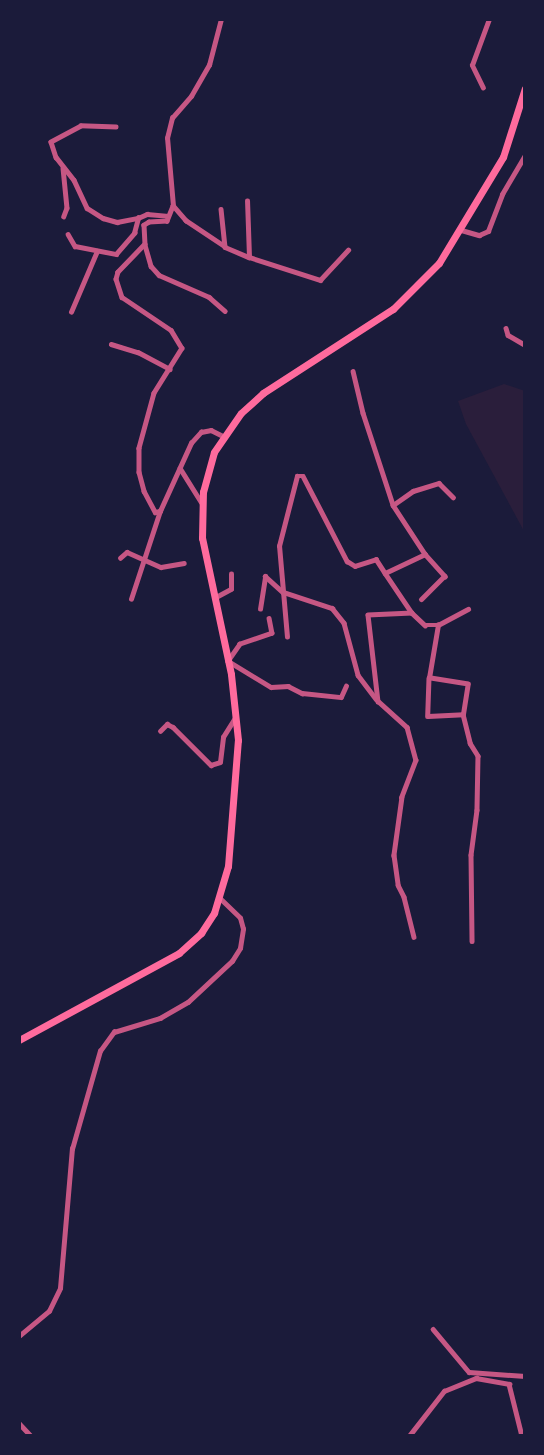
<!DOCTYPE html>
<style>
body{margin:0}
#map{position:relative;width:544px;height:1455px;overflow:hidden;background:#1b1b3a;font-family:Montserrat,sans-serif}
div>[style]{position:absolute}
.green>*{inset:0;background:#2a1e3b}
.minor>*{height:4.5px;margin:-2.25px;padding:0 2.25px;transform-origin:2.25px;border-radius:2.25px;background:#c65784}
.tertiary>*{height:5px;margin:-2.5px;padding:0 2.5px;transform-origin:2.5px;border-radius:2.5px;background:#c65784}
.primary>*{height:7px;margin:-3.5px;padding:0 3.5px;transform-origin:3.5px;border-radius:3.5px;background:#ff6b9d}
span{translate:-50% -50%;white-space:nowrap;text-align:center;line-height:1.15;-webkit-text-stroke:7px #1b1b3a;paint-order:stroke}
.frame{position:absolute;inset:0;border:21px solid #1b1b3a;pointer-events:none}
</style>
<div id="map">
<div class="green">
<i style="clip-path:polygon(504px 384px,525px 391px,525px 533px,466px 424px,458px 401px)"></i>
</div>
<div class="minor">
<i style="left:483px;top:88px;width:25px;rotate:-116deg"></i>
<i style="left:472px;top:65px;width:49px;rotate:-69.7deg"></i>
<i style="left:116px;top:127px;width:35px;rotate:-178deg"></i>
<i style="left:81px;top:126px;width:34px;rotate:152deg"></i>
<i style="left:51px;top:142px;width:16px;rotate:72deg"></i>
<i style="left:56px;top:157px;width:29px;rotate:52deg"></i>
<i style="left:74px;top:180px;width:31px;rotate:65deg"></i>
<i style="left:87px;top:208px;width:19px;rotate:32deg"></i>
<i style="left:103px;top:218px;width:15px;rotate:16deg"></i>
<i style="left:117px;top:222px;width:21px;rotate:-11deg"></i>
<i style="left:63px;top:168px;width:40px;rotate:84.3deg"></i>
<i style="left:67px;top:208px;width:9px;rotate:111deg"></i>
<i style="left:173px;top:206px;width:68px;rotate:-95deg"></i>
<i style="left:167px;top:138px;width:21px;rotate:-76deg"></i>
<i style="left:172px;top:118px;width:29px;rotate:-49deg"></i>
<i style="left:191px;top:96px;width:36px;rotate:-60deg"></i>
<i style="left:209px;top:65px;width:48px;rotate:-75.4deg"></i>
<i style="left:221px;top:209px;width:38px;rotate:84deg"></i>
<i style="left:225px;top:247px;width:47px;rotate:-146.3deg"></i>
<i style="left:186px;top:221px;width:20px;rotate:-131deg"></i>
<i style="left:173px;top:206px;width:16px;rotate:112deg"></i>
<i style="left:167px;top:221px;width:18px;rotate:177deg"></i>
<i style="left:149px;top:222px;width:6px;rotate:149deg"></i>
<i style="left:144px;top:225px;width:19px;rotate:87deg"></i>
<i style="left:145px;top:244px;width:39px;rotate:134deg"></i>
<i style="left:118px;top:272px;width:7px;rotate:106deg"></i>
<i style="left:116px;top:279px;width:19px;rotate:72deg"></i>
<i style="left:122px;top:297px;width:59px;rotate:34deg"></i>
<i style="left:171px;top:330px;width:21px;rotate:59deg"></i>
<i style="left:182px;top:348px;width:53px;rotate:121.9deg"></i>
<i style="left:154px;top:393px;width:57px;rotate:105.3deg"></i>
<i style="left:139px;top:448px;width:24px;rotate:90deg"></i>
<i style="left:139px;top:472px;width:20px;rotate:75deg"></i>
<i style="left:144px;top:491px;width:24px;rotate:62deg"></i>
<i style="left:155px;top:512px;width:5px;rotate:-11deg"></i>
<i style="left:160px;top:511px;width:75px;rotate:-65.5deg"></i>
<i style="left:191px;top:443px;width:15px;rotate:-48deg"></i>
<i style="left:201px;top:432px;width:10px;rotate:-11deg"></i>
<i style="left:211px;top:430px;width:13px;rotate:27deg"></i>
<i style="left:68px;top:234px;width:14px;rotate:60deg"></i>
<i style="left:75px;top:246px;width:42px;rotate:11deg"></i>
<i style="left:116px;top:254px;width:28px;rotate:-49deg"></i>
<i style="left:134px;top:233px;width:16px;rotate:-75deg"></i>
<i style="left:138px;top:218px;width:10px;rotate:-24deg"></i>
<i style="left:147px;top:214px;width:21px;rotate:5deg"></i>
<i style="left:145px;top:245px;width:22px;rotate:74deg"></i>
<i style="left:151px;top:266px;width:12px;rotate:48deg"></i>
<i style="left:159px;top:275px;width:55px;rotate:23.7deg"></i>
<i style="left:209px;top:297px;width:21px;rotate:41deg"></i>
<i style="left:225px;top:247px;width:26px;rotate:23deg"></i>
<i style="left:249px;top:257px;width:56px;rotate:-92deg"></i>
<i style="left:249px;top:257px;width:75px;rotate:17.9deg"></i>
<i style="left:320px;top:280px;width:41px;rotate:-47deg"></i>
<i style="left:71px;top:312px;width:66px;rotate:-66.9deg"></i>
<i style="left:506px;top:328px;width:7px;rotate:74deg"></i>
<i style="left:508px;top:335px;width:20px;rotate:30deg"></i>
<i style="left:111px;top:344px;width:28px;rotate:17deg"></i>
<i style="left:138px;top:352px;width:36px;rotate:28deg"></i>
<i style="left:353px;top:371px;width:43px;rotate:76.6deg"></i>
<i style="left:363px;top:413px;width:97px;rotate:71.9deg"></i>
<i style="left:393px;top:505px;width:59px;rotate:56.9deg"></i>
<i style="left:425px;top:554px;width:30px;rotate:48deg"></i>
<i style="left:445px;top:576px;width:33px;rotate:135deg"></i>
<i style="left:180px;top:468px;width:40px;rotate:58deg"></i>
<i style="left:393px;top:505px;width:24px;rotate:-35deg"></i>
<i style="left:413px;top:491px;width:27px;rotate:-17deg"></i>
<i style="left:439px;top:483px;width:20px;rotate:45deg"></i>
<i style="left:120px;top:558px;width:9px;rotate:-41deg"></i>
<i style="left:127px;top:552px;width:37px;rotate:24deg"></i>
<i style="left:161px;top:567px;width:23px;rotate:-10deg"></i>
<i style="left:385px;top:573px;width:48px;rotate:56deg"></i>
<i style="left:412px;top:613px;width:44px;rotate:177.4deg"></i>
<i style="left:368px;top:615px;width:87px;rotate:83.4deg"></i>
<i style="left:378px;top:701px;width:39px;rotate:42deg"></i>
<i style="left:407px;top:727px;width:34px;rotate:75deg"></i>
<i style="left:416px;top:760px;width:40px;rotate:111deg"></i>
<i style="left:402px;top:797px;width:59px;rotate:97.9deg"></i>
<i style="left:394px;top:855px;width:30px;rotate:82deg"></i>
<i style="left:398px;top:885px;width:13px;rotate:63deg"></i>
<i style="left:404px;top:897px;width:41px;rotate:76deg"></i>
<i style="left:214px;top:598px;width:19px;rotate:-28deg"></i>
<i style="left:231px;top:589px;width:15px;rotate:-90deg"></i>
<i style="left:131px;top:599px;width:93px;rotate:-71.8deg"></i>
<i style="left:260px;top:609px;width:33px;rotate:-81deg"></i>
<i style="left:265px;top:576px;width:24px;rotate:42deg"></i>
<i style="left:283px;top:592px;width:52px;rotate:18.1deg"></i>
<i style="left:332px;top:608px;width:19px;rotate:51deg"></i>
<i style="left:344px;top:623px;width:54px;rotate:74.9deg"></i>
<i style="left:358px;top:675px;width:30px;rotate:53deg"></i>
<i style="left:412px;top:613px;width:18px;rotate:43deg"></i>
<i style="left:425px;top:625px;width:13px"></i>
<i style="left:438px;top:625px;width:34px;rotate:-28deg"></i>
<i style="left:269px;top:618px;width:15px;rotate:79deg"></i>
<i style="left:272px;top:633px;width:34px;rotate:161deg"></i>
<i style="left:240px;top:644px;width:21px;rotate:125deg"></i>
<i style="left:228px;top:661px;width:50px;rotate:31.2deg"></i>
<i style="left:271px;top:687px;width:17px;rotate:-3deg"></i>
<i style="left:288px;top:686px;width:16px;rotate:27deg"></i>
<i style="left:302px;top:693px;width:39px;rotate:6deg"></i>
<i style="left:341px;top:697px;width:12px;rotate:-66deg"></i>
<i style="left:287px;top:637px;width:91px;rotate:-95deg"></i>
<i style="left:279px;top:546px;width:72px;rotate:-75.6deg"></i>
<i style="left:297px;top:476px;width:6px"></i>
<i style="left:303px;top:476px;width:96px;rotate:62.6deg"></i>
<i style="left:347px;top:561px;width:9px;rotate:32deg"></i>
<i style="left:355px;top:566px;width:22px;rotate:-18deg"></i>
<i style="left:376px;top:559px;width:17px;rotate:57deg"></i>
<i style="left:385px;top:573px;width:44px;rotate:-25.4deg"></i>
<i style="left:429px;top:678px;width:38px;rotate:92deg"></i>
<i style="left:428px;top:716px;width:35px;rotate:-3deg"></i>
<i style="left:463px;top:714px;width:30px;rotate:-81deg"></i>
<i style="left:468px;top:684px;width:39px;rotate:-171deg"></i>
<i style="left:429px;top:678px;width:54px;rotate:-80.4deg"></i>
<i style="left:463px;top:714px;width:30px;rotate:76deg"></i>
<i style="left:470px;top:743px;width:15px;rotate:58deg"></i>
<i style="left:478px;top:756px;width:54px;rotate:91.1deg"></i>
<i style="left:477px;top:810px;width:45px;rotate:97.6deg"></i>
<i style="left:471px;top:855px;width:86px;rotate:89.3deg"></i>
<i style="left:160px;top:731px;width:10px;rotate:-45deg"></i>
<i style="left:167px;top:724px;width:7px;rotate:27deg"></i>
<i style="left:173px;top:727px;width:54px;rotate:45deg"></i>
<i style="left:211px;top:765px;width:9px;rotate:-18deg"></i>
<i style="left:220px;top:762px;width:25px;rotate:-83deg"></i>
<i style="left:223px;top:737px;width:22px;rotate:-58deg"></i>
<i style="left:433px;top:1329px;width:56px;rotate:50.1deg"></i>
<i style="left:469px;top:1372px;width:56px;rotate:4.1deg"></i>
<i style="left:19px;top:1336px;width:39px;rotate:-40deg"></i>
<i style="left:49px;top:1311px;width:25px;rotate:-64deg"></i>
<i style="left:60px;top:1288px;width:140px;rotate:-85.1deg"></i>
<i style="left:72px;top:1149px;width:102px;rotate:-74.1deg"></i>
<i style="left:100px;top:1051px;width:24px;rotate:-54deg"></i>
<i style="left:114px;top:1032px;width:48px;rotate:-16.9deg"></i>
<i style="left:160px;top:1018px;width:32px;rotate:-30deg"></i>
<i style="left:188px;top:1002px;width:60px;rotate:-43deg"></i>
<i style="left:232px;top:961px;width:15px;rotate:-58deg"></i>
<i style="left:240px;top:948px;width:19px;rotate:-81deg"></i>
<i style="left:243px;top:929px;width:11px;rotate:-105deg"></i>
<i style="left:240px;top:918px;width:28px;rotate:-136deg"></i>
<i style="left:19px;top:1423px;width:18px;rotate:47deg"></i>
<i style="left:409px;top:1436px;width:57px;rotate:-52.1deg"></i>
<i style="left:444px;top:1391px;width:35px;rotate:-22deg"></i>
<i style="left:476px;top:1378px;width:34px;rotate:10deg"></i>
<i style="left:509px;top:1384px;width:54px;rotate:76deg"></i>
</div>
<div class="tertiary">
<i style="left:461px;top:230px;width:19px;rotate:16deg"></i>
<i style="left:479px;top:235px;width:10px;rotate:-24deg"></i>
<i style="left:488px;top:231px;width:40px;rotate:-69deg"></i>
<i style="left:502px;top:194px;width:45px;rotate:-59.5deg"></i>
</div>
<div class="primary">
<i style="left:19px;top:1040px;width:182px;rotate:-28.5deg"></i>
<i style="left:179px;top:953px;width:30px;rotate:-42deg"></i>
<i style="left:201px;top:933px;width:24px;rotate:-57deg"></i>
<i style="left:214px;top:913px;width:49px;rotate:-73.4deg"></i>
<i style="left:228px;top:866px;width:126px;rotate:-85.5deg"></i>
<i style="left:238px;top:740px;width:66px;rotate:-96.1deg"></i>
<i style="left:231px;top:674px;width:139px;rotate:-102deg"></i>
<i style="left:202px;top:538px;width:46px;rotate:-88.8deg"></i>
<i style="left:203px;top:492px;width:41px;rotate:-74.6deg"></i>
<i style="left:214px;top:452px;width:47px;rotate:-55.3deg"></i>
<i style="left:241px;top:413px;width:30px;rotate:-42deg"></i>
<i style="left:263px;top:393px;width:155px;rotate:-32.9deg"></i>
<i style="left:393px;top:309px;width:65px;rotate:-45deg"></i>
<i style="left:439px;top:263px;width:124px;rotate:-58.9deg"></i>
<i style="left:503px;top:157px;width:72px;rotate:-72.3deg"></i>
</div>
<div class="frame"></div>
</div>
